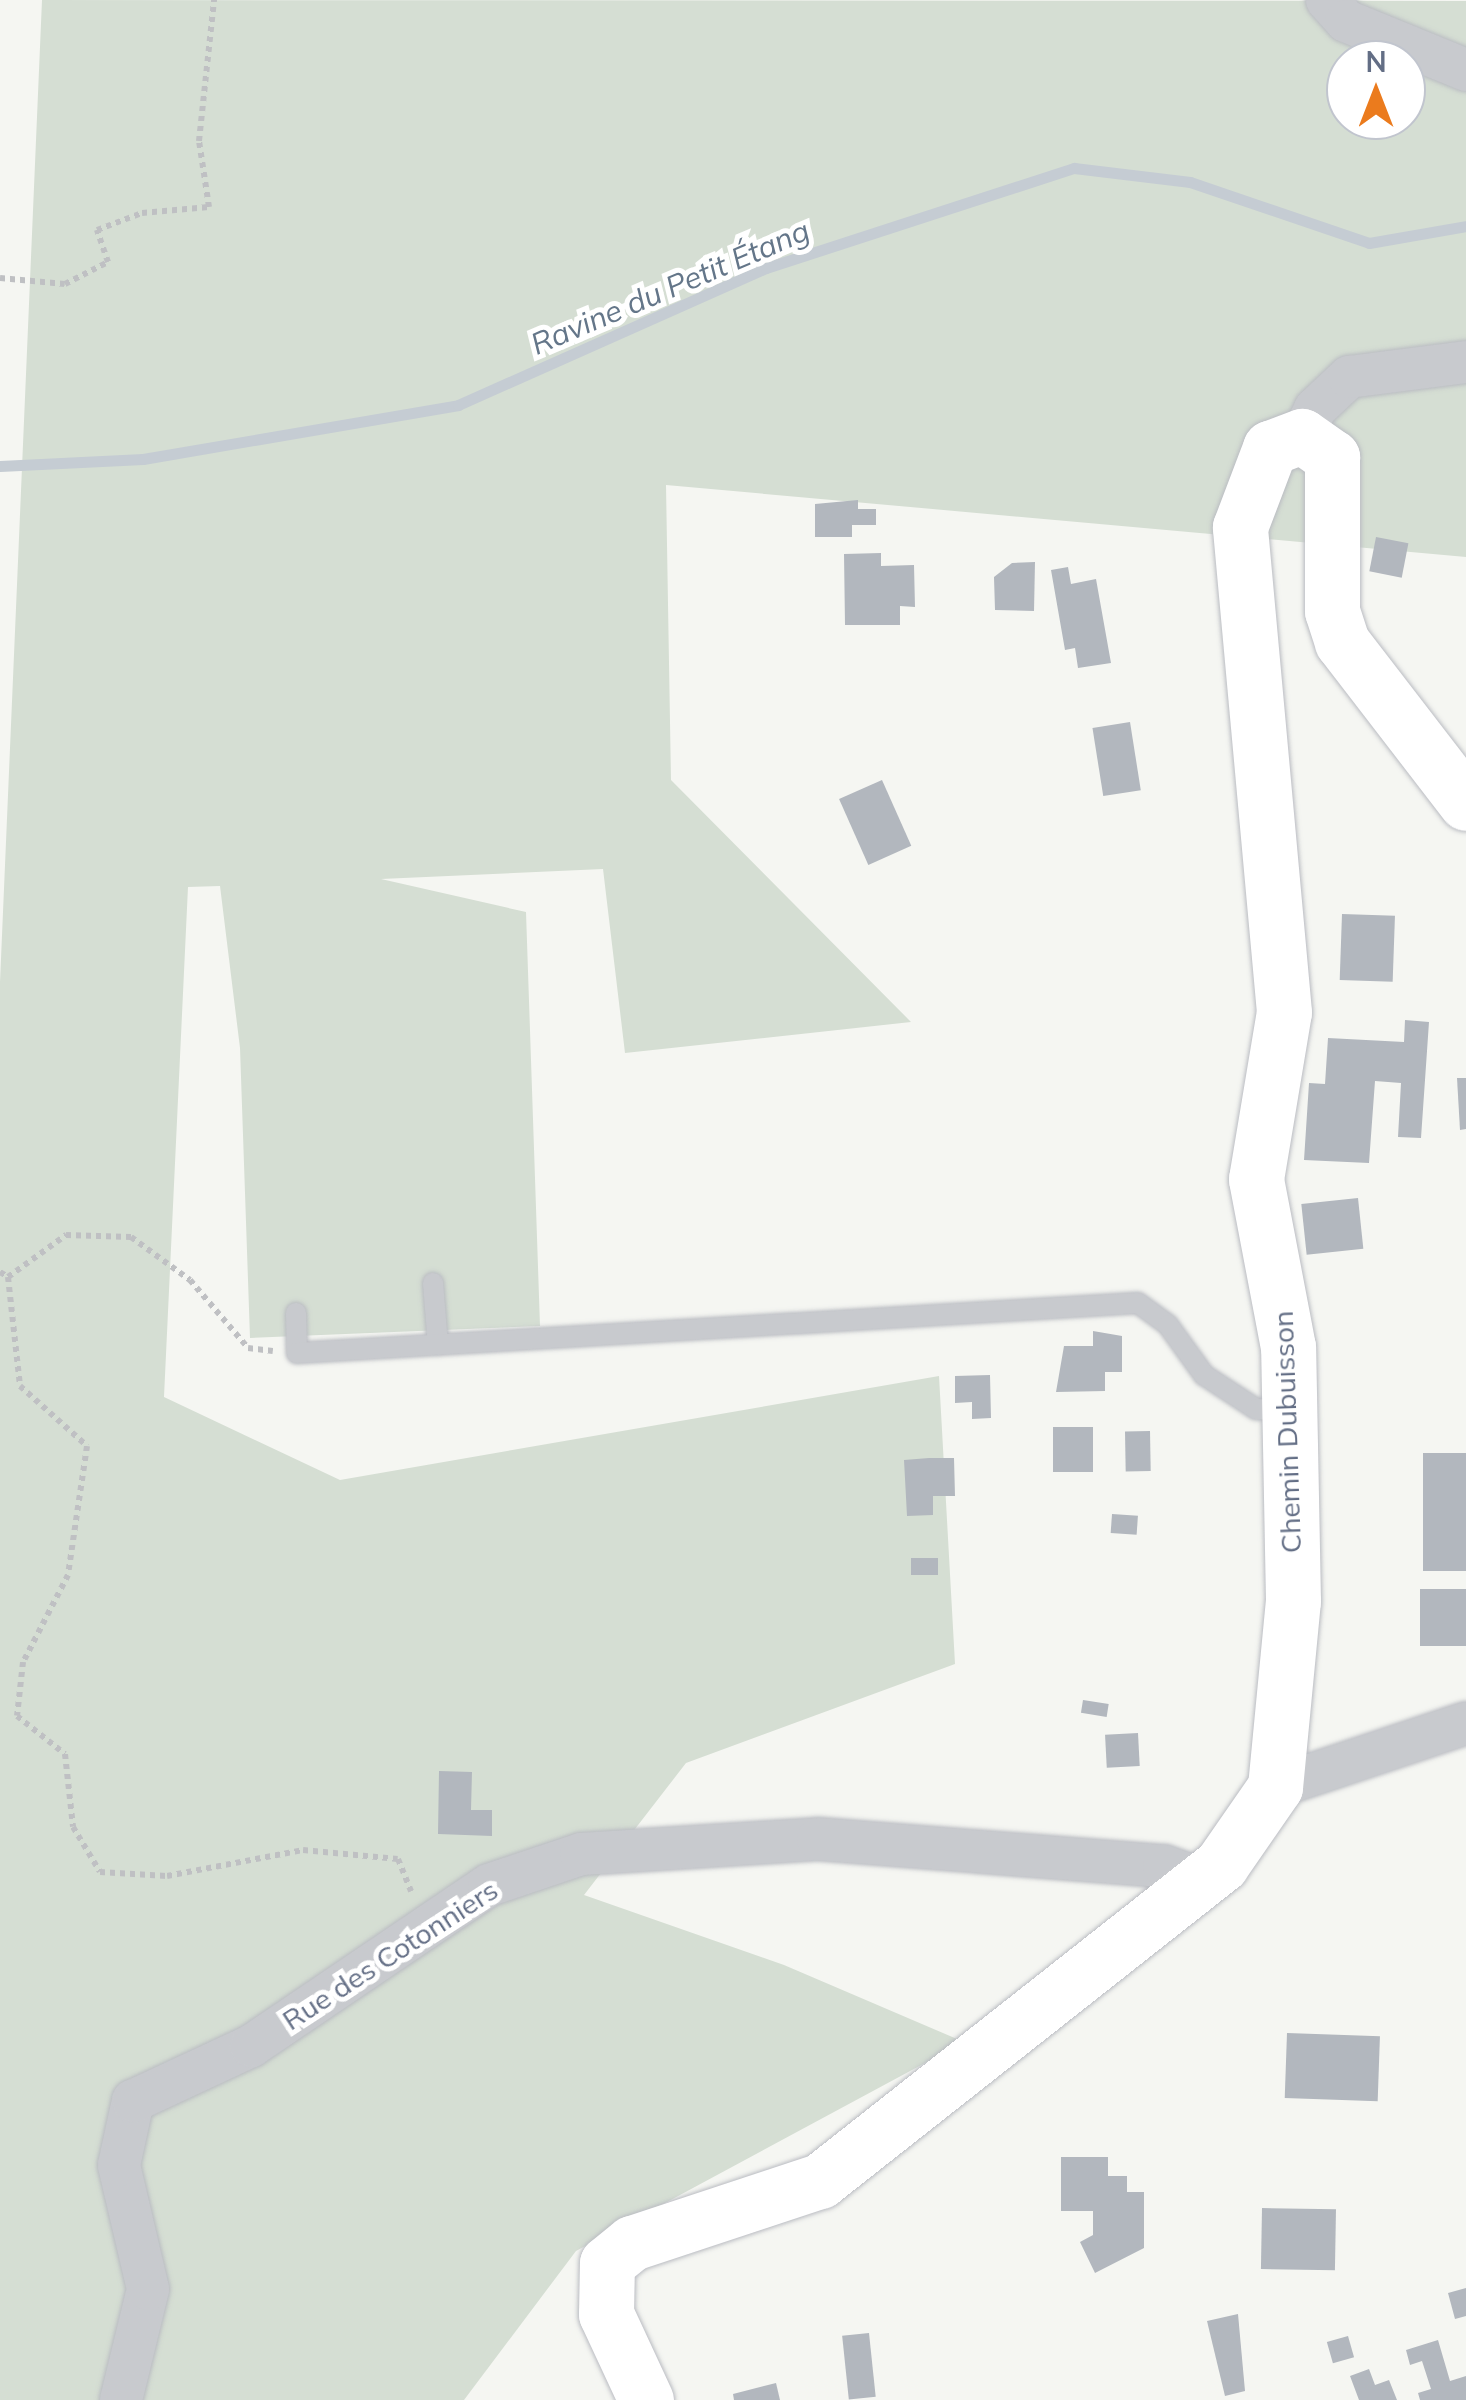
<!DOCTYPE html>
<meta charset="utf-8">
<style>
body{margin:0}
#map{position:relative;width:1466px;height:2400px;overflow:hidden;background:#f5f6f2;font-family:Mulish,sans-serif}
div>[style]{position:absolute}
.green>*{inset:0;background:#d5ded3}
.stream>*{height:11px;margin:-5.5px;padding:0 5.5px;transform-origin:5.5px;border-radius:5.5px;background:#c5ccd3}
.building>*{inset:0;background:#b2b7be;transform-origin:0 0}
.path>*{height:6px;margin-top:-3px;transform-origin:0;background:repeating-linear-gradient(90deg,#bfc0c3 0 5px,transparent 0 10px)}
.roads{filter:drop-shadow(0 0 2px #babcc2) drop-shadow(0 0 2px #babcc2)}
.service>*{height:20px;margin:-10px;padding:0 10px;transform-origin:10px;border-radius:10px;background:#c8cace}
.minor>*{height:42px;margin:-21px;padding:0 21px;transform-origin:21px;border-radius:21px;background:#c8cace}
.secondary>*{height:55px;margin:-27.5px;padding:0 27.5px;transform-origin:27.5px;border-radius:27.5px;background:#fff}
span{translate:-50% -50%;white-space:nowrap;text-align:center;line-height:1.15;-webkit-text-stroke:10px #fff;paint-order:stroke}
.street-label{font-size:28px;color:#636e85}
.water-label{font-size:30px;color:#647689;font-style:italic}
.north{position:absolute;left:1326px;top:40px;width:100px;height:100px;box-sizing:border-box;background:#fff;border:2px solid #c1c5ce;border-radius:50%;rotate:0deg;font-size:28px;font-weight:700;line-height:40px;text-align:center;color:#636e85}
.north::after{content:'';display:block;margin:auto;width:35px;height:45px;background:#eb7b1d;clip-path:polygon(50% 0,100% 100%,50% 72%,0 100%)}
</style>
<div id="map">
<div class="green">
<i style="clip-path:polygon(evenodd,42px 0,1466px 1px,1466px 557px,666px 485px,671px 780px,911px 1022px,625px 1053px,603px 869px,381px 879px,526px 912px,540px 1326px,250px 1338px,240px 1048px,220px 886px,188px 887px,164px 1397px,340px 1480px,939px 1376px,955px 1664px,686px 1763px,584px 1895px,784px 1965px,964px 2042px,576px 2251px,464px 2400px,0 2400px,0 982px,42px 0,1346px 60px,1406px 60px,1406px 120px,1346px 120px,1346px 60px)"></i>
</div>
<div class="stream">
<i style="left:0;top:466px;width:143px;rotate:-2.8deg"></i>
<i style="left:143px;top:459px;width:320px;rotate:-9.7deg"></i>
<i style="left:458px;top:405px;width:337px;rotate:-24deg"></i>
<i style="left:766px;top:268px;width:324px;rotate:-18deg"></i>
<i style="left:1074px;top:168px;width:117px;rotate:6.9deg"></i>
<i style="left:1190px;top:182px;width:189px;rotate:18.8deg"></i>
<i style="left:1369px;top:243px;width:98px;rotate:-9.9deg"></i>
</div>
<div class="building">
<i style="clip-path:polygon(858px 500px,858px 509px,876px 509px,876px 525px,852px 525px,852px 537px,815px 537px,815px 504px)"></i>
<i style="left:1376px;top:537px;width:33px;height:35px;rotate:11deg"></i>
<i style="clip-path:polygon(881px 553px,881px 566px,914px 565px,915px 607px,900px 606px,900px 625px,845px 625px,844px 554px)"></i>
<i style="clip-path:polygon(1035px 562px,1034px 611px,995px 610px,994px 577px,1012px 563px)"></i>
<i style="clip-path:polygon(1068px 567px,1071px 584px,1096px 579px,1111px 663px,1078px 668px,1075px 648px,1065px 650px,1051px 570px)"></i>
<i style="left:1130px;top:722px;width:69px;height:38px;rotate:81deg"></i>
<i style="left:882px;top:780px;width:72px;height:47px;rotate:66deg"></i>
<i style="left:1342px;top:914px;width:53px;height:66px;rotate:2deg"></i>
<i style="clip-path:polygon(1405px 1020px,1429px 1022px,1421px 1138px,1398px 1137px,1401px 1083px,1375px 1081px,1369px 1163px,1304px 1160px,1309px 1083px,1325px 1084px,1328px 1038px,1404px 1042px)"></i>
<i style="clip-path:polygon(1457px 1078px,1466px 1078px,1466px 1129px,1460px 1130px)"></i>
<i style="left:1358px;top:1198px;width:51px;height:57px;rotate:84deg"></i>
<i style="clip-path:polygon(1093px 1331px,1122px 1336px,1122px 1372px,1105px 1372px,1105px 1391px,1056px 1392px,1064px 1346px,1093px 1346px)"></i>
<i style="clip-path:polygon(990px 1375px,991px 1418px,972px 1419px,972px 1402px,955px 1403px,955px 1376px)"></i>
<i style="left:1053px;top:1427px;width:40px;height:45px"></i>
<i style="left:1150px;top:1431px;width:40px;height:25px;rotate:89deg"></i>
<i style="left:1466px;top:1453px;width:118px;height:43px;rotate:90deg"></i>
<i style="clip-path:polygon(929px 1458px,954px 1458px,955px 1496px,933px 1496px,933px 1515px,907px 1516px,904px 1460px)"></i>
<i style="left:1112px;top:1514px;width:26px;height:19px;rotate:4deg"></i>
<i style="left:938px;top:1558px;width:17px;height:27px;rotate:90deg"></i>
<i style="left:1420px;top:1589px;width:46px;height:57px"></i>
<i style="left:1083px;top:1700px;width:26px;height:13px;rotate:9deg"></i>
<i style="left:1138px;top:1733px;width:33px;height:33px;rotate:87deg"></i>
<i style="clip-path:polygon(439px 1771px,472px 1772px,471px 1810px,492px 1810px,492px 1836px,438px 1834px)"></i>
<i style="left:1287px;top:2033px;width:93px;height:65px;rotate:2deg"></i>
<i style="clip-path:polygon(1061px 2157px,1108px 2157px,1108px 2176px,1127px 2176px,1127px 2192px,1144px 2192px,1144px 2248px,1095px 2273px,1080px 2242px,1093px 2235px,1093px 2211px,1061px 2211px)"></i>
<i style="left:1262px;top:2208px;width:74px;height:61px;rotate:1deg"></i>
<i style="clip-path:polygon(1466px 2288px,1466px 2316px,1455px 2319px,1448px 2293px)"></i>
<i style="clip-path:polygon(1238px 2314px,1245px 2391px,1225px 2396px,1207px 2321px)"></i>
<i style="left:869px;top:2333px;width:64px;height:27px;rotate:84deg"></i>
<i style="left:1348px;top:2336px;width:22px;height:22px;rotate:74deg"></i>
<i style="clip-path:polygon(1438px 2340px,1450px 2381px,1466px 2376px,1466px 2400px,1420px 2400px,1418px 2393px,1431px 2389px,1422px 2361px,1410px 2365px,1406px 2350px)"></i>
<i style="clip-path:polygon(1369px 2369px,1375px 2385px,1389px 2380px,1397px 2400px,1359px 2400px,1350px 2376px)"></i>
<i style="clip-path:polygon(776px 2383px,780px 2400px,734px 2400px,733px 2394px)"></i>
</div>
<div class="path">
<i style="left:0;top:278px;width:65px;rotate:5.3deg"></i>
<i style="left:65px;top:284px;width:48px;rotate:-27.1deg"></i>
<i style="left:108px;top:262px;width:34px;rotate:-109deg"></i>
<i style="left:97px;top:230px;width:48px;rotate:-20.7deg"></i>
<i style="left:142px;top:213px;width:67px;rotate:-5.1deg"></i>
<i style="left:209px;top:207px;width:67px;rotate:-98.6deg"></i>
<i style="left:199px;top:141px;width:142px;rotate:-83.9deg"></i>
<i style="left:0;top:1272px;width:9px;rotate:32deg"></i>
<i style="left:8px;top:1277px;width:72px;rotate:-35.9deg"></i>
<i style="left:66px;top:1235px;width:65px;rotate:1.8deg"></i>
<i style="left:131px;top:1237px;width:73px;rotate:36.1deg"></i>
<i style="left:190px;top:1280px;width:89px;rotate:49.5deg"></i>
<i style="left:248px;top:1348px;width:25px;rotate:7deg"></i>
<i style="left:8px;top:1277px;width:110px;rotate:83.7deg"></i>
<i style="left:20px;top:1386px;width:90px;rotate:41.8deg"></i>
<i style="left:87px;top:1446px;width:130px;rotate:98.4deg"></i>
<i style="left:68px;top:1575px;width:98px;rotate:117.3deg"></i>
<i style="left:23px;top:1662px;width:54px;rotate:96.3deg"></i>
<i style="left:17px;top:1716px;width:61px;rotate:38.4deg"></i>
<i style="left:65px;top:1754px;width:73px;rotate:83.7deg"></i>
<i style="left:73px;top:1827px;width:52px;rotate:59deg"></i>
<i style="left:100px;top:1872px;width:67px;rotate:3.4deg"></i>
<i style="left:167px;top:1876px;width:138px;rotate:-10.8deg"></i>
<i style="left:303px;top:1850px;width:95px;rotate:5.4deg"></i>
<i style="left:398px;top:1859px;width:35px;rotate:68deg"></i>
</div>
<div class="roads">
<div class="service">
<i style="left:433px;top:1283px;width:62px;rotate:85.4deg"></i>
<i style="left:296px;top:1313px;width:40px;rotate:88.6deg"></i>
<i style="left:297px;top:1353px;width:842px;rotate:-3.4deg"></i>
<i style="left:1138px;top:1303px;width:37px;rotate:36deg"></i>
<i style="left:1168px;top:1325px;width:62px;rotate:54.2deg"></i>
<i style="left:1204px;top:1375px;width:62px;rotate:33.2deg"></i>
<i style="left:1256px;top:1409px;width:34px;rotate:3deg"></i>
</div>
<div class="minor">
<i style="left:1327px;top:0;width:28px;rotate:48deg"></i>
<i style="left:1346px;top:21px;width:130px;rotate:22.2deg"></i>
<i style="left:1302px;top:436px;width:30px;rotate:-64deg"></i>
<i style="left:1315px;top:409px;width:47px;rotate:-43.3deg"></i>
<i style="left:1349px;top:377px;width:118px;rotate:-7.3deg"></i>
<i style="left:1275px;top:1787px;width:201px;rotate:-18.5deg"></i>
<i style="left:121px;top:2400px;width:114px;rotate:-76.3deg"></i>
<i style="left:148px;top:2289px;width:127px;rotate:-103.2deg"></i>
<i style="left:119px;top:2165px;width:66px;rotate:-77.7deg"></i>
<i style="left:133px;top:2101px;width:130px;rotate:-25deg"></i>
<i style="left:251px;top:2046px;width:287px;rotate:-34.1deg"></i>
<i style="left:489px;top:1885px;width:97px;rotate:-18.6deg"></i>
<i style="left:581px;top:1854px;width:237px;rotate:-3.6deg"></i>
<i style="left:818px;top:1839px;width:347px;rotate:4.5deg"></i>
<i style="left:1164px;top:1866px;width:41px;rotate:19.7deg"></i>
</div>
<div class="secondary">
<i style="left:646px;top:2400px;width:95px;rotate:-114.9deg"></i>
<i style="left:606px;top:2314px;width:51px;rotate:-88.9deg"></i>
<i style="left:607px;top:2263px;width:32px;rotate:-39deg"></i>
<i style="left:632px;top:2243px;width:198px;rotate:-18.3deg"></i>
<i style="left:820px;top:2181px;width:511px;rotate:-38.24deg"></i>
<i style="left:1221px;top:1865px;width:95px;rotate:-55.3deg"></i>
<i style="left:1275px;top:1787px;width:187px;rotate:-84.5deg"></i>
<i style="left:1293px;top:1601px;width:254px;rotate:-91.1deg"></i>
<i style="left:1288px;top:1347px;width:171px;rotate:-100.8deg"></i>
<i style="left:1256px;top:1179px;width:169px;rotate:-80.5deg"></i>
<i style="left:1284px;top:1012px;width:487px;rotate:-95.2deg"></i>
<i style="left:1240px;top:527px;width:85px;rotate:-69.2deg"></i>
<i style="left:1270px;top:448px;width:34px;rotate:-21deg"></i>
<i style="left:1302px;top:436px;width:37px;rotate:35deg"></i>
<i style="left:1332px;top:457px;width:154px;rotate:90deg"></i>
<i style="left:1332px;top:611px;width:33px;rotate:72deg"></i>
<i style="left:1342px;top:642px;width:203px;rotate:52.4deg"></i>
</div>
</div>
<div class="street-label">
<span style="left:1287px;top:1432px;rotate:-92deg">Chemin Dubuisson</span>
<span style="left:390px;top:1955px;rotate:-33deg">Rue des Cotonniers</span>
</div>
<div class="water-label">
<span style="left:670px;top:287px;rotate:-23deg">Ravine du Petit Étang</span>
</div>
<div class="north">N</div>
</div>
